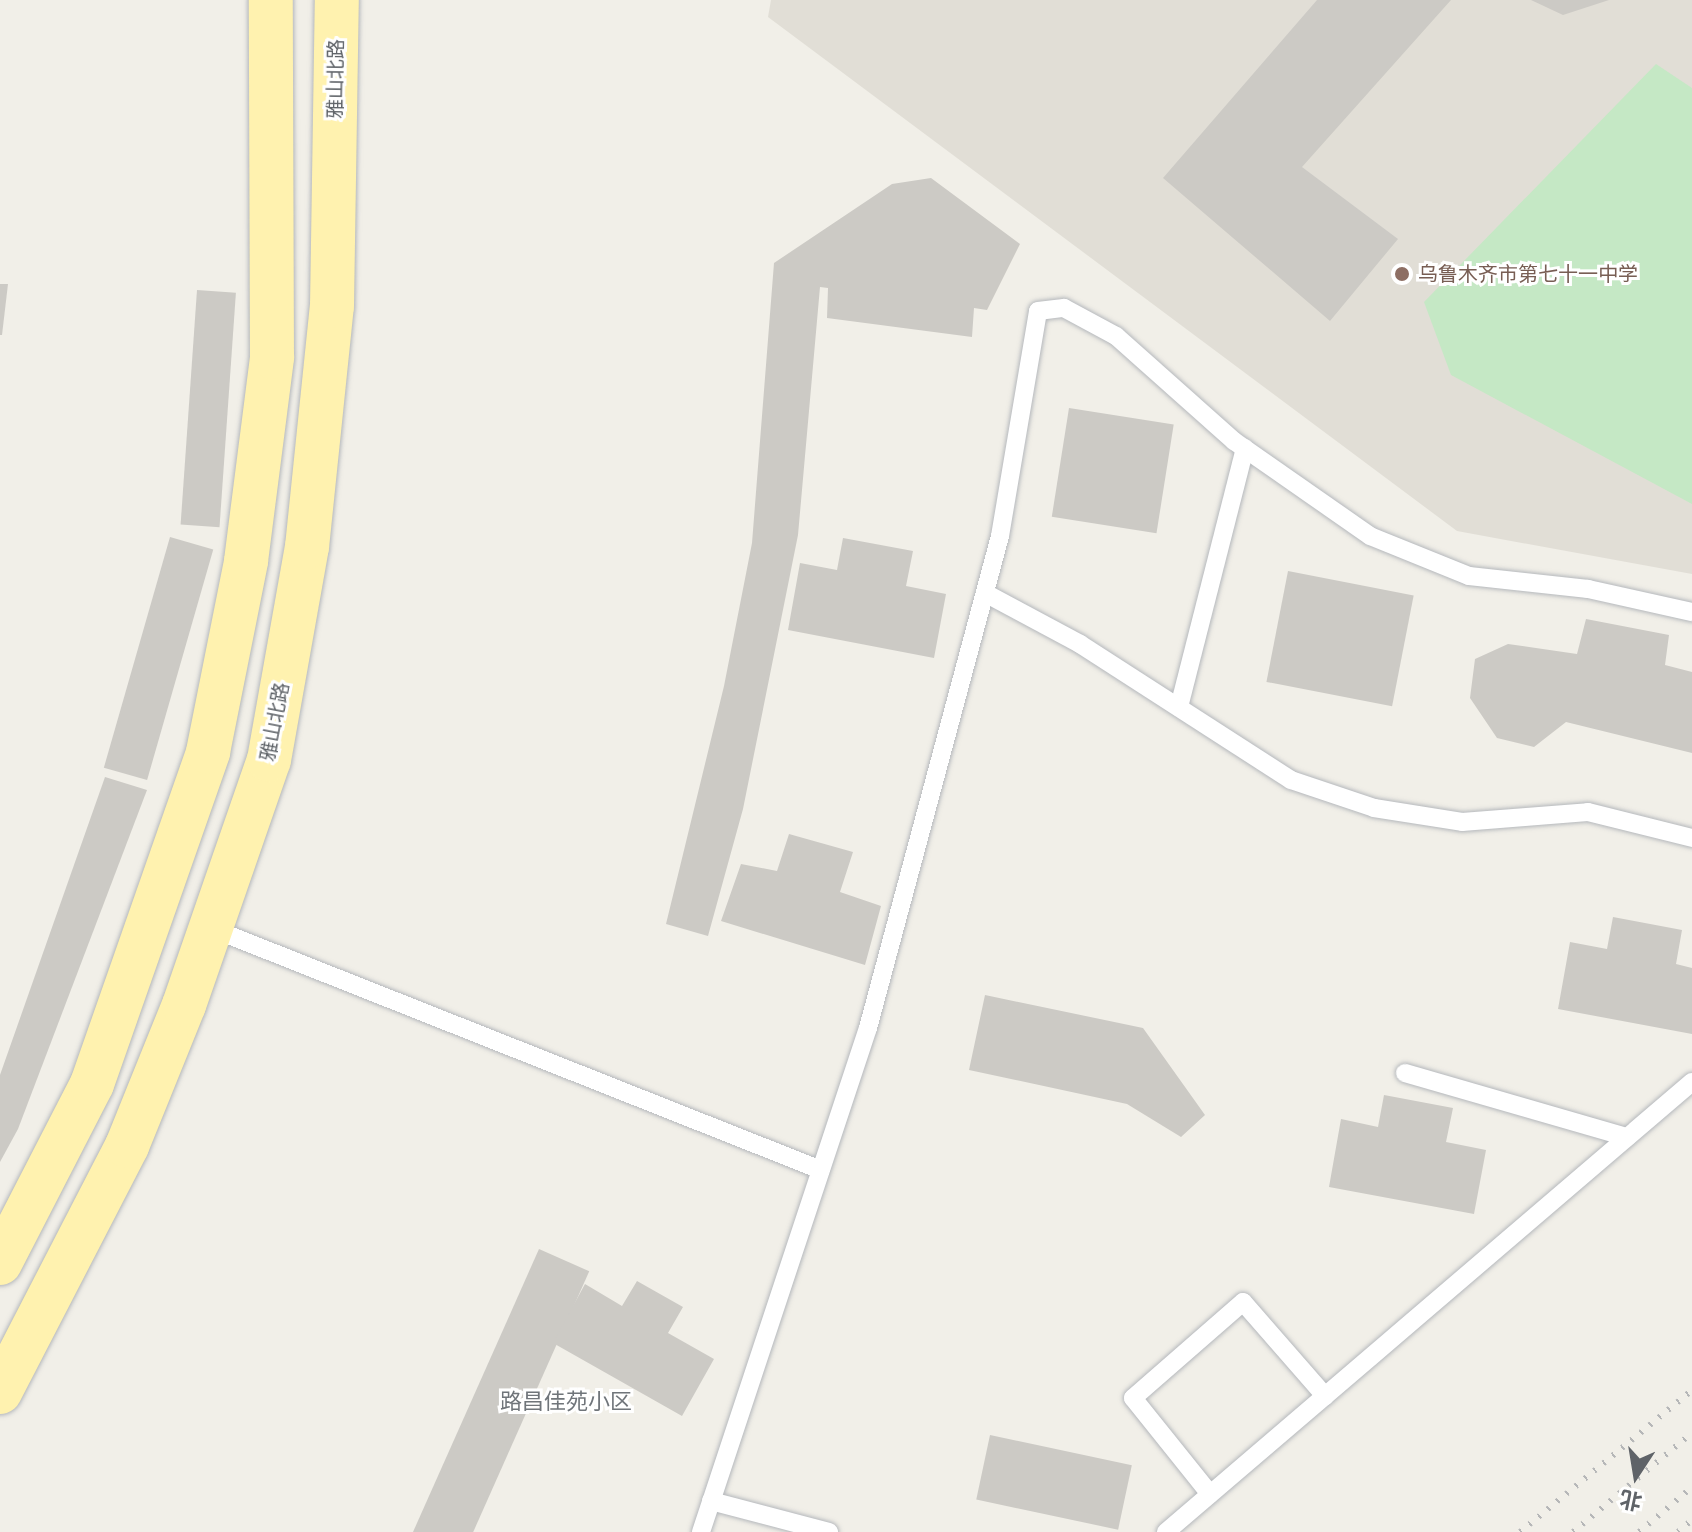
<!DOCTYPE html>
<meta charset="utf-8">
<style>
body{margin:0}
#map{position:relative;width:1692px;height:1532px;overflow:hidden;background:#f1efe8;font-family:Signika,"Noto Sans SC",sans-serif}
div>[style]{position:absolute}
.education>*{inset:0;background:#e1ded6}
.green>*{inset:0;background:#c5e8c5}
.building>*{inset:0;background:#cccac5;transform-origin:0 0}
.roads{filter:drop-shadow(0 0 2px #b5b8bc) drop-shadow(0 0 2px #b5b8bc)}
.service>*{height:18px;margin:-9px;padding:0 9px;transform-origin:9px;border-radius:9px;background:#fff}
.primary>*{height:44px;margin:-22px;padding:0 22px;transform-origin:22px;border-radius:22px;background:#fff2af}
.rail>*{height:6px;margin-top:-3px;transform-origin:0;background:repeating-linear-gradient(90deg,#b6b7b8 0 2px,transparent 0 12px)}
.dots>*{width:22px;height:22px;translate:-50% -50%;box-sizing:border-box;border:4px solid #fff;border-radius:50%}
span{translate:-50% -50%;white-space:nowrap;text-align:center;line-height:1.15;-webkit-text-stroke:6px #fff;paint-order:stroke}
.street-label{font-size:20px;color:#5f6368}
.education-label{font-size:20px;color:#785e54}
.left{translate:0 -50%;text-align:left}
.neighbourhood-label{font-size:22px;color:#70757a}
.north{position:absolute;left:1596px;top:1436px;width:80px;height:80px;-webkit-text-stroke:6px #fff;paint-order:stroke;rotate:192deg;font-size:22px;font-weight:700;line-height:32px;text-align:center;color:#5f6368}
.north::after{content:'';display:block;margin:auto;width:28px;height:36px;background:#5f6368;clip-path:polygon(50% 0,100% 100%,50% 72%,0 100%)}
</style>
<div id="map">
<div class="education">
<i style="clip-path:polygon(771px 0,1692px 0,1692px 574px,1457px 531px,768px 17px)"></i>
</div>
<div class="green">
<i style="clip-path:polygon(1656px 64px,1692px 88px,1692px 504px,1451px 375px,1424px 302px)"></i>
</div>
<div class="building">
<i style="clip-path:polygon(1317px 0,1451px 0,1302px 167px,1398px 239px,1330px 321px,1163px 178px)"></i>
<i style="clip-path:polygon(1531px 0,1609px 0,1563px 15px)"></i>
<i style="clip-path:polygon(931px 178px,1020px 244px,987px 310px,974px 308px,972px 337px,827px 318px,828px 288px,820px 287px,798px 535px,743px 809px,708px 936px,666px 924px,724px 686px,752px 543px,774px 263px,892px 184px)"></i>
<i style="clip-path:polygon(0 284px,8px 284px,2px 335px,0 335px)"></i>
<i style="left:197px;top:290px;width:39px;height:235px;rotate:4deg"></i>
<i style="left:1069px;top:408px;width:106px;height:110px;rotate:9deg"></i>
<i style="left:170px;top:537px;width:45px;height:240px;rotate:16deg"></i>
<i style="clip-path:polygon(843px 538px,913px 551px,906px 586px,946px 594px,934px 658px,788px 630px,800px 563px,837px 570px)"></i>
<i style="left:1288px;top:571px;width:128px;height:113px;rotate:11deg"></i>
<i style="clip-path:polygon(1586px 619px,1669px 635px,1665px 665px,1692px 672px,1692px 753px,1566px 722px,1534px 747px,1497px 738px,1470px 698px,1475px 659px,1508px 644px,1577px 654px)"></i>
<i style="clip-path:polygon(105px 777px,147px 790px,18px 1129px,0 1162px,0 1075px)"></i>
<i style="clip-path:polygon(789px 834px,853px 852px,840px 892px,881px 906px,865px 965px,721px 921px,741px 864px,777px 871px)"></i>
<i style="clip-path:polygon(1613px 917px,1682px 930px,1676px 964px,1692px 968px,1692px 1034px,1558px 1009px,1570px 942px,1607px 949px)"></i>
<i style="clip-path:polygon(985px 995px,1143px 1028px,1205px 1115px,1181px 1137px,1127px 1104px,969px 1070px)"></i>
<i style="clip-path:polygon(1384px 1095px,1453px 1108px,1446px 1142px,1486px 1150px,1474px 1214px,1329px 1187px,1341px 1119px,1378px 1127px)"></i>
<i style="left:539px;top:1249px;width:55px;height:319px;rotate:24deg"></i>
<i style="clip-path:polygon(637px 1281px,683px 1307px,668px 1333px,714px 1359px,682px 1416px,553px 1343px,585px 1284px,622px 1306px)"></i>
<i style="left:990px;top:1435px;width:145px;height:66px;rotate:12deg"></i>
</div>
<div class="roads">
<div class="service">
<i style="left:985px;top:593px;width:108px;rotate:28.2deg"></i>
<i style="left:1080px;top:644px;width:251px;rotate:32.8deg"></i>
<i style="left:1291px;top:780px;width:88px;rotate:18.6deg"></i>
<i style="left:1374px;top:808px;width:89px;rotate:9deg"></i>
<i style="left:1462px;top:822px;width:126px;rotate:-4.5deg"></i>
<i style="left:1588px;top:812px;width:107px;rotate:14deg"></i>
<i style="left:1179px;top:707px;width:267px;rotate:-75.7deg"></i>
<i style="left:211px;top:928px;width:656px;rotate:21.64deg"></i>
<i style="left:1405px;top:1073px;width:231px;rotate:16.1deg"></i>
<i style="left:1210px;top:1494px;width:123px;rotate:-128.7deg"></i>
<i style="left:1133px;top:1398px;width:146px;rotate:-41.1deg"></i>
<i style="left:1243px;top:1302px;width:125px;rotate:48.9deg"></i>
<i style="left:711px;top:1501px;width:122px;rotate:14.7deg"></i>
<i style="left:701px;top:1532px;width:531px;rotate:-71.67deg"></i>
<i style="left:868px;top:1028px;width:509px;rotate:-74.98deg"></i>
<i style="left:1000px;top:536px;width:228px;rotate:-80.4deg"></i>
<i style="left:1038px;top:311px;width:26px;rotate:-7deg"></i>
<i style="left:1064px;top:308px;width:59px;rotate:28.3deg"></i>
<i style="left:1116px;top:336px;width:158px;rotate:41.7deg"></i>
<i style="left:1234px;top:441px;width:166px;rotate:34.9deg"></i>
<i style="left:1370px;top:536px;width:107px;rotate:22deg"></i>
<i style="left:1469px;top:576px;width:120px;rotate:6.2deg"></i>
<i style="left:1588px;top:589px;width:107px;rotate:12.5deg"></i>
<i style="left:1166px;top:1532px;width:692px;rotate:-40.55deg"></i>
</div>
<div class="primary">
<i style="left:0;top:1263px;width:201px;rotate:-62.8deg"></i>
<i style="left:92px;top:1084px;width:352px;rotate:-70.7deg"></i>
<i style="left:208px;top:752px;width:195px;rotate:-78.7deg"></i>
<i style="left:246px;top:561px;width:206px;rotate:-82.7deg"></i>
<i style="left:272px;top:357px;width:357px;rotate:-90.2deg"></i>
<i style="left:0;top:1392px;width:277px;rotate:-62.7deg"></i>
<i style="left:127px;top:1146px;width:152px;rotate:-68deg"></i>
<i style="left:184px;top:1005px;width:259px;rotate:-70.9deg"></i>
<i style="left:269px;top:760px;width:216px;rotate:-79.9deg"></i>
<i style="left:307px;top:547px;width:242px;rotate:-84.1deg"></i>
<i style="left:332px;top:306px;width:306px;rotate:-89.1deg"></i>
</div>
</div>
<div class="rail">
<i style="left:1520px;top:1532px;width:223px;rotate:-39.5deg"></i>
<i style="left:1573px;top:1532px;width:155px;rotate:-39.8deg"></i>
<i style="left:1639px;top:1532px;width:70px;rotate:-40.3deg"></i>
<i style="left:1678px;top:1532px;width:18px;rotate:-41deg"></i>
</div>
<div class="dots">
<i style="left:1402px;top:274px;background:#8d6e63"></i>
</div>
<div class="street-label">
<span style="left:336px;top:79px;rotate:-89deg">雅山北路</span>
<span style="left:275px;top:722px;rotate:-79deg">雅山北路</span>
</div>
<div class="education-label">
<span class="left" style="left:1418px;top:274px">乌鲁木齐市第七十一中学</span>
</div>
<div class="neighbourhood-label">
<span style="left:566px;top:1402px">路昌佳苑小区</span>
</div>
<div class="north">北</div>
</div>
